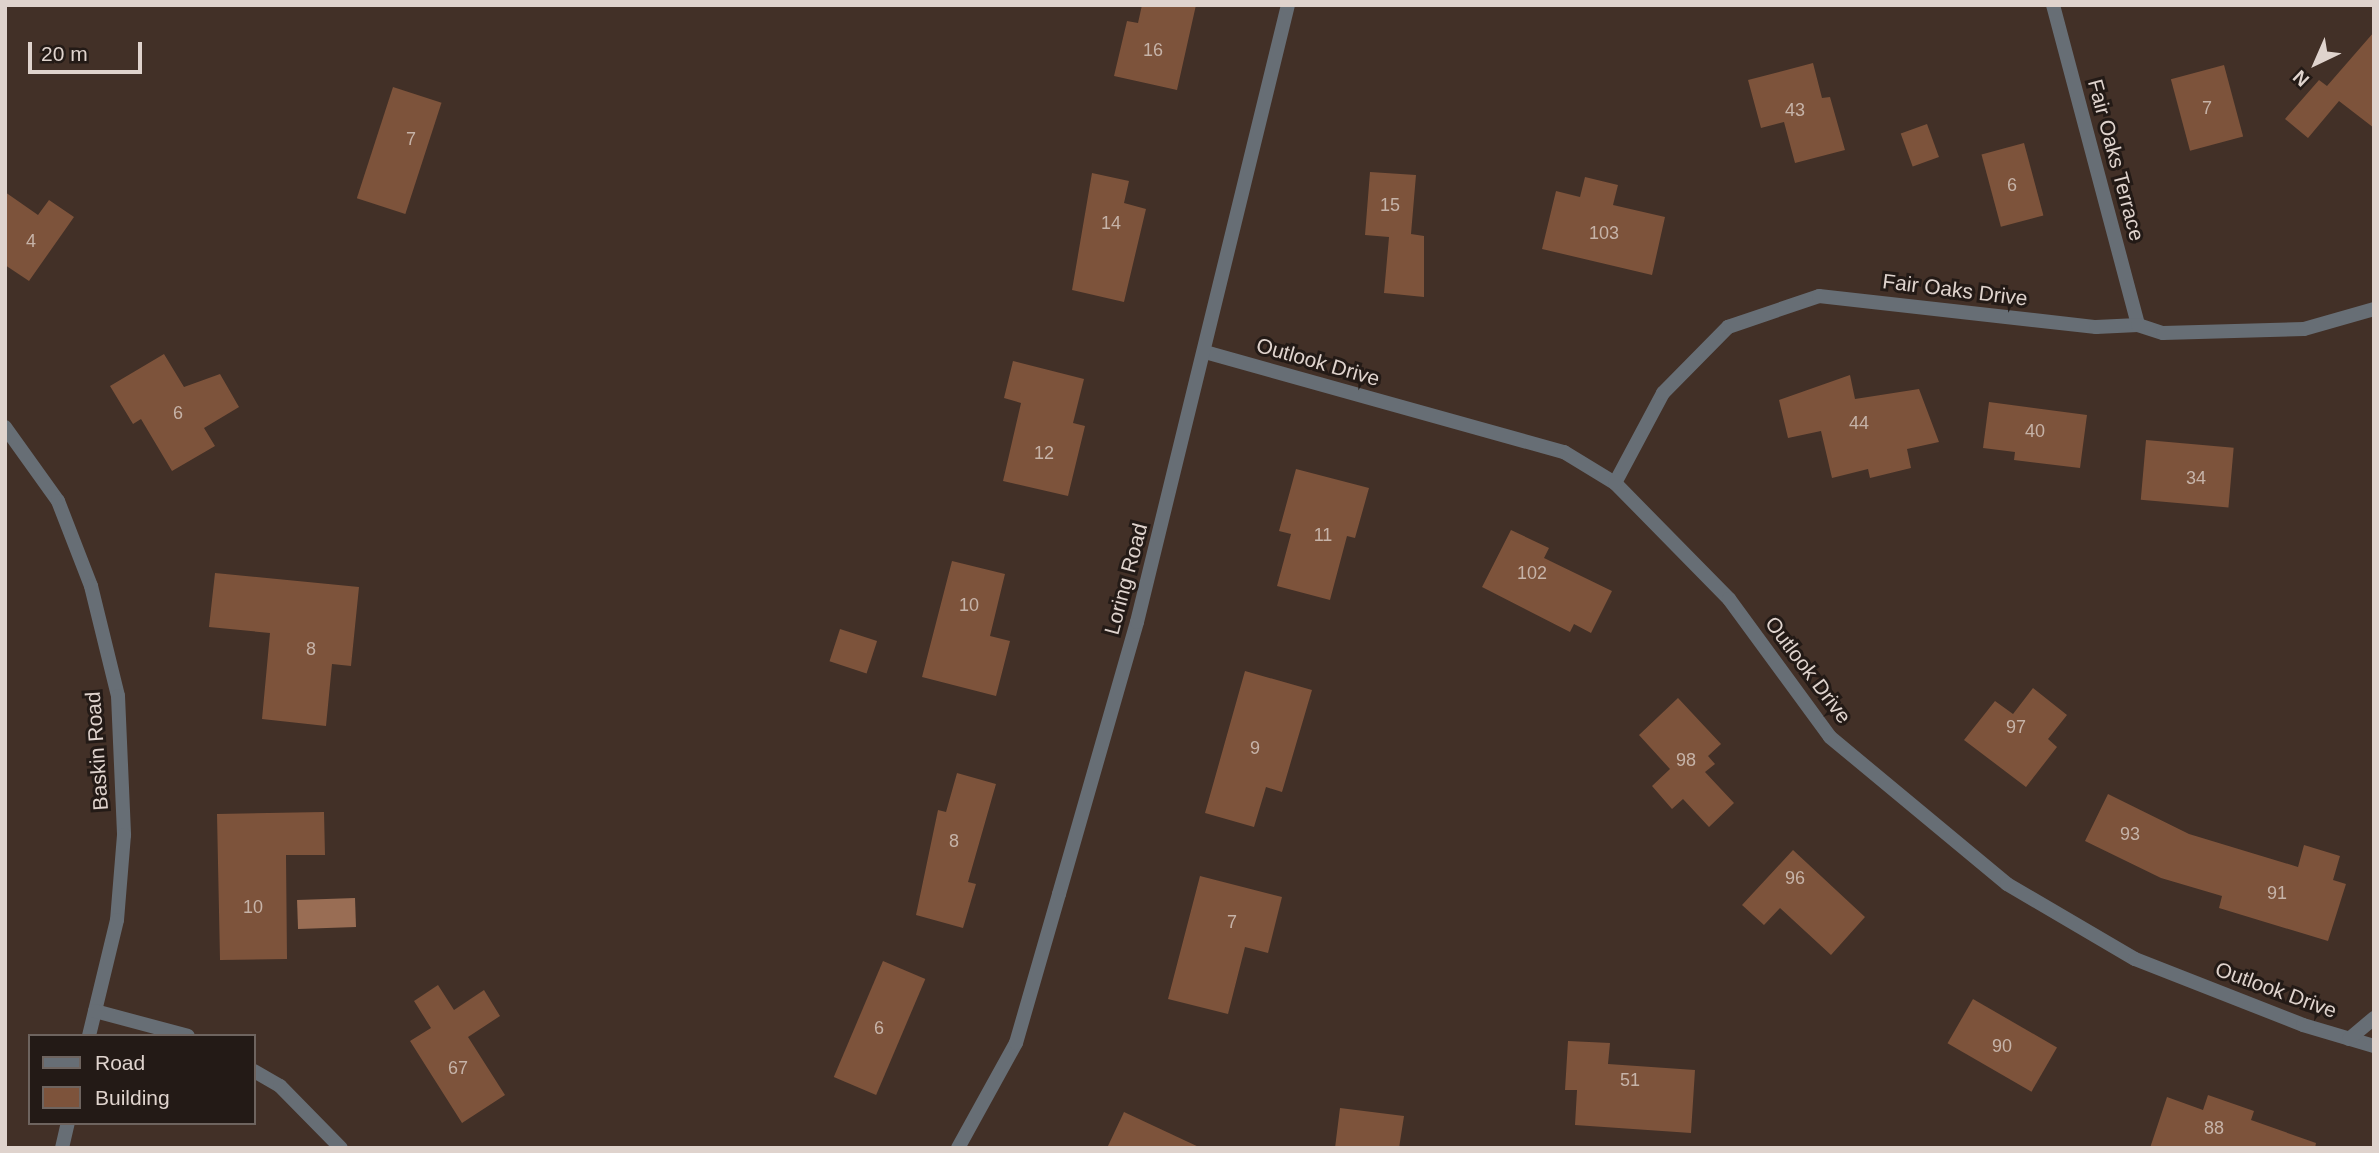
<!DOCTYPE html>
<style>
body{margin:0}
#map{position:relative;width:2379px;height:1153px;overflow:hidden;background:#423027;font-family:Helvetica,sans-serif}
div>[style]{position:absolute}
.water>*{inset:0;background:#996d54;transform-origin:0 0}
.building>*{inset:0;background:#7d533b;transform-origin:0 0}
.minor>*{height:14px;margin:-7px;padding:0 7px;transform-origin:7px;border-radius:7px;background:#676e75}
span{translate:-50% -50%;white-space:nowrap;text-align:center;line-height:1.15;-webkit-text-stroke:6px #231a16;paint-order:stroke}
.number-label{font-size:18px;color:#c6b3a8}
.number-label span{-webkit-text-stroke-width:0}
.street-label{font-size:21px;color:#dfd3cd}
.frame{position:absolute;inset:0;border:7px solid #dfd3cd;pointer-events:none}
.legend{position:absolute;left:28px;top:1034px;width:228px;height:91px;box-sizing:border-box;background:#231a16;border:2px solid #6e645f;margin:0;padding:9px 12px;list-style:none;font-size:21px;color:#dfd3cd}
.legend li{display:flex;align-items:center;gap:14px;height:35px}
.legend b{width:35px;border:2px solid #6e645f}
.north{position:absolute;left:2281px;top:28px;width:70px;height:70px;-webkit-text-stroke:5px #231a16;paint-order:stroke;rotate:224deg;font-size:19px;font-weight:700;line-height:28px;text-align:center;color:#dfd3cd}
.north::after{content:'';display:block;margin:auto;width:24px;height:32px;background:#dfd3cd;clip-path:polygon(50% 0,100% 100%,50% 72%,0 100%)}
.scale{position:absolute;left:28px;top:42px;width:114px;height:32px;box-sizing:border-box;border:4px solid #dfd3cd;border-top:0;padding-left:9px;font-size:21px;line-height:24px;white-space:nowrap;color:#dfd3cd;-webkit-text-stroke:5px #231a16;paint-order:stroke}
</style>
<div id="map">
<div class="water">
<i style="left:355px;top:898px;width:29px;height:58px;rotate:88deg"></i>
</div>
<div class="building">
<i style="clip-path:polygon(1142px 5px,1196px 5px,1177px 90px,1114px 76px,1127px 21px,1138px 23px)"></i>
<i style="clip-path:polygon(2374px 32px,2374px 128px,2339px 101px,2308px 138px,2285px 119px,2319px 80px,2327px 86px)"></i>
<i style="clip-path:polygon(1813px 63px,1822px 98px,1830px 97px,1845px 150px,1795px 163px,1784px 122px,1761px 128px,1748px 80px)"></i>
<i style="left:2224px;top:65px;width:74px;height:55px;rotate:75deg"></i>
<i style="left:393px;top:87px;width:51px;height:117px;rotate:18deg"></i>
<i style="left:1927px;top:124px;width:35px;height:28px;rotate:70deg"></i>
<i style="left:2024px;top:143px;width:75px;height:44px;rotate:75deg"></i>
<i style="clip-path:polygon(1370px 172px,1416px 175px,1411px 234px,1424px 236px,1424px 297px,1384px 293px,1389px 237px,1365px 235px)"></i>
<i style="clip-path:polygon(1092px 173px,1129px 181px,1124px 203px,1146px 209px,1124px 302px,1072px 290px)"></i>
<i style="clip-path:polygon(1585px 177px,1618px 185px,1613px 205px,1665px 217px,1652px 275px,1542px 249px,1556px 191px,1580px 197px)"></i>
<i style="clip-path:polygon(5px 192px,38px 215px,49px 200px,74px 217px,29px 281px,5px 265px)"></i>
<i style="clip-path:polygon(164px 354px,184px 387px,220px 374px,239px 407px,204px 428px,215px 446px,172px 471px,141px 419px,133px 424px,110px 386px)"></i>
<i style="clip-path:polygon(1013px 361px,1084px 379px,1073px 423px,1085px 426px,1068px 496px,1003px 481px,1021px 403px,1004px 398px)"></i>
<i style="clip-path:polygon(1850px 375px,1855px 399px,1919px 389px,1939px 442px,1907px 449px,1911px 468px,1870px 478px,1868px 469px,1832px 478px,1821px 431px,1788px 438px,1779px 400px)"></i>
<i style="clip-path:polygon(1989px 402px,2087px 415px,2080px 468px,2014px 460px,2015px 452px,1983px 448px)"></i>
<i style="left:2146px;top:440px;width:88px;height:60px;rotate:5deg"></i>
<i style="clip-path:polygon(1296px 469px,1369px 488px,1355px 538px,1347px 536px,1330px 600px,1277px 586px,1291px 534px,1279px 531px)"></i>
<i style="clip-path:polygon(1511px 530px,1549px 548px,1544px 558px,1612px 591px,1591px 633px,1574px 624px,1570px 632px,1482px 587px)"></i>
<i style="clip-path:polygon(952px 561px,1005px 574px,990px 636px,1010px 641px,996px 696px,922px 677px)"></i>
<i style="clip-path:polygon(215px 573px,359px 587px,351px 666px,332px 664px,326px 726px,262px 719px,270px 633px,209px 627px)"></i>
<i style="left:840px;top:629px;width:39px;height:34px;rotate:18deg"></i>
<i style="clip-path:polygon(1245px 671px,1312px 690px,1282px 792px,1266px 787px,1254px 827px,1205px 813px)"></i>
<i style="clip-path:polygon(2033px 688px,2067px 715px,2048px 739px,2057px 747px,2026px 787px,1964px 740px,1995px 701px,2013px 714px)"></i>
<i style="clip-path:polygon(1678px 698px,1721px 744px,1708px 756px,1715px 764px,1705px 772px,1734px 803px,1709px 827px,1683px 799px,1672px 809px,1652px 786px,1670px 769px,1639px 735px)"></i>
<i style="clip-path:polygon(957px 773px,996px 784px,968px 882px,976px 884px,963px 928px,916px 915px,938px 810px,946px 812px)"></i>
<i style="clip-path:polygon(2108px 794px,2189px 834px,2298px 867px,2304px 845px,2340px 856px,2333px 880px,2346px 884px,2328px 941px,2219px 908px,2222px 896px,2161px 878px,2085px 841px)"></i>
<i style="clip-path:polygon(324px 812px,325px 855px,286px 855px,287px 959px,220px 960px,217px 814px)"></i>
<i style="clip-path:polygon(1793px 850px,1865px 917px,1831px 955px,1780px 908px,1764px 925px,1742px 905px)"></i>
<i style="clip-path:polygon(1200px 876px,1282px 897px,1268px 953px,1245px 947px,1228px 1014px,1168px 999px)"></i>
<i style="left:883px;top:961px;width:46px;height:126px;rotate:23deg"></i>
<i style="clip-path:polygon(438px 985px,454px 1010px,484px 990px,500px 1016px,468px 1037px,505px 1095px,462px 1123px,410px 1041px,431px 1028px,414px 1001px)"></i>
<i style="left:1973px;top:999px;width:97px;height:51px;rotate:30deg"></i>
<i style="clip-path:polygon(1568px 1041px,1610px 1043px,1608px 1064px,1695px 1070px,1691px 1133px,1575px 1125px,1577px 1090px,1565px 1090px)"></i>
<i style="clip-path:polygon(2208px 1095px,2254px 1111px,2251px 1120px,2316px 1143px,2315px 1148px,2150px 1148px,2167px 1097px,2203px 1110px)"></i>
<i style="clip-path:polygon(1340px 1108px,1404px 1116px,1399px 1148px,1335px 1148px)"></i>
<i style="clip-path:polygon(1124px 1112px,1201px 1148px,1107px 1148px)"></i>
</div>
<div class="minor">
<i style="left:2053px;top:5px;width:331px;rotate:75.1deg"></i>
<i style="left:1205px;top:352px;width:373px;rotate:15.6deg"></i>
<i style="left:1564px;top:452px;width:60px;rotate:31.3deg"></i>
<i style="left:1615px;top:483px;width:163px;rotate:45.5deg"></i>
<i style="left:1729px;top:599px;width:171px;rotate:53.8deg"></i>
<i style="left:1830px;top:737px;width:230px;rotate:39.7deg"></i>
<i style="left:2007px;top:884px;width:148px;rotate:30.4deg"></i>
<i style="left:2135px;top:959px;width:180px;rotate:21.4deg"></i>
<i style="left:2303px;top:1025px;width:74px;rotate:16.5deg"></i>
<i style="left:5px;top:427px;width:91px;rotate:54.4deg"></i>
<i style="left:58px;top:501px;width:91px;rotate:68.8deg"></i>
<i style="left:91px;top:586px;width:113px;rotate:76.2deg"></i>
<i style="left:118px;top:696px;width:139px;rotate:87.5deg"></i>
<i style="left:124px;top:835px;width:85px;rotate:94.7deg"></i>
<i style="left:117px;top:920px;width:119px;rotate:103.6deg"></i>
<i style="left:1615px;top:483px;width:102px;rotate:-61.9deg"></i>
<i style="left:1663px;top:393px;width:93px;rotate:-45.4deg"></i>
<i style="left:1728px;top:327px;width:96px;rotate:-18.8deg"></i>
<i style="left:1819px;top:296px;width:279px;rotate:6.4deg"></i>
<i style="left:2096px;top:327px;width:42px;rotate:-2.7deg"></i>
<i style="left:2138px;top:325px;width:26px;rotate:18deg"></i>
<i style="left:2163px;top:333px;width:141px;rotate:-1.6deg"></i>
<i style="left:2304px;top:329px;width:73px;rotate:-15.9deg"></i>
<i style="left:95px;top:1011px;width:96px;rotate:15deg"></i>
<i style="left:2349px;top:1039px;width:33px;rotate:-40deg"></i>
<i style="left:254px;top:1071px;width:30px;rotate:30deg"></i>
<i style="left:280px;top:1086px;width:87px;rotate:45.5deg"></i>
<i style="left:62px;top:1148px;width:26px;rotate:-77deg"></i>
<i style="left:958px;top:1148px;width:120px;rotate:-61.1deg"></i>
<i style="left:1016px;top:1043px;width:155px;rotate:-73.9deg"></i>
<i style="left:1059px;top:894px;width:283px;rotate:-74deg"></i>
<i style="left:1137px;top:622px;width:635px;rotate:-76.25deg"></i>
</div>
<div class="number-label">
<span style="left:1153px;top:50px">16</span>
<span style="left:2207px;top:108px">7</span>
<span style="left:1795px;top:110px">43</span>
<span style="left:411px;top:139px">7</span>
<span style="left:2012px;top:185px">6</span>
<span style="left:1390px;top:205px">15</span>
<span style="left:1111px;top:223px">14</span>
<span style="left:1604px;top:233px">103</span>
<span style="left:31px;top:241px">4</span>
<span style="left:178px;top:413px">6</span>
<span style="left:1859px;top:423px">44</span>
<span style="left:2035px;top:431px">40</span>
<span style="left:1044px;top:453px">12</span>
<span style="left:2196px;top:478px">34</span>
<span style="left:1323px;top:535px">11</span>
<span style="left:1532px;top:573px">102</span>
<span style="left:969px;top:605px">10</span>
<span style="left:311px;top:649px">8</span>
<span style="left:2016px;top:727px">97</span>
<span style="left:1255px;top:748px">9</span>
<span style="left:1686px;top:760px">98</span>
<span style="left:2130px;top:834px">93</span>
<span style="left:954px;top:841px">8</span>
<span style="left:1795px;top:878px">96</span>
<span style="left:2277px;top:893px">91</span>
<span style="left:253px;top:907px">10</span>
<span style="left:1232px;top:922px">7</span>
<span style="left:879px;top:1028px">6</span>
<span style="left:2002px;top:1046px">90</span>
<span style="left:458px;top:1068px">67</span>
<span style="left:1630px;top:1080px">51</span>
<span style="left:2214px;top:1128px">88</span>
</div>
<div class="street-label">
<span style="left:2116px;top:160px;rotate:75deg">Fair Oaks Terrace</span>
<span style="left:1955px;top:290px;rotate:7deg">Fair Oaks Drive</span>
<span style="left:1318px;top:362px;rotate:16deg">Outlook Drive</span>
<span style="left:1126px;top:579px;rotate:-75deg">Loring Road</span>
<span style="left:1808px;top:670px;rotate:53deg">Outlook Drive</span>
<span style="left:97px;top:751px;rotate:-94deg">Baskin Road</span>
<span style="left:2276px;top:990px;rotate:20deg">Outlook Drive</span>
</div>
<div class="frame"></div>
<ul class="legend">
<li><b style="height:9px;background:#676e75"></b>Road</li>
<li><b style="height:19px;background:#7d533b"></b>Building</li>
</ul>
<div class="north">N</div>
<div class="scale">20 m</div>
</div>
